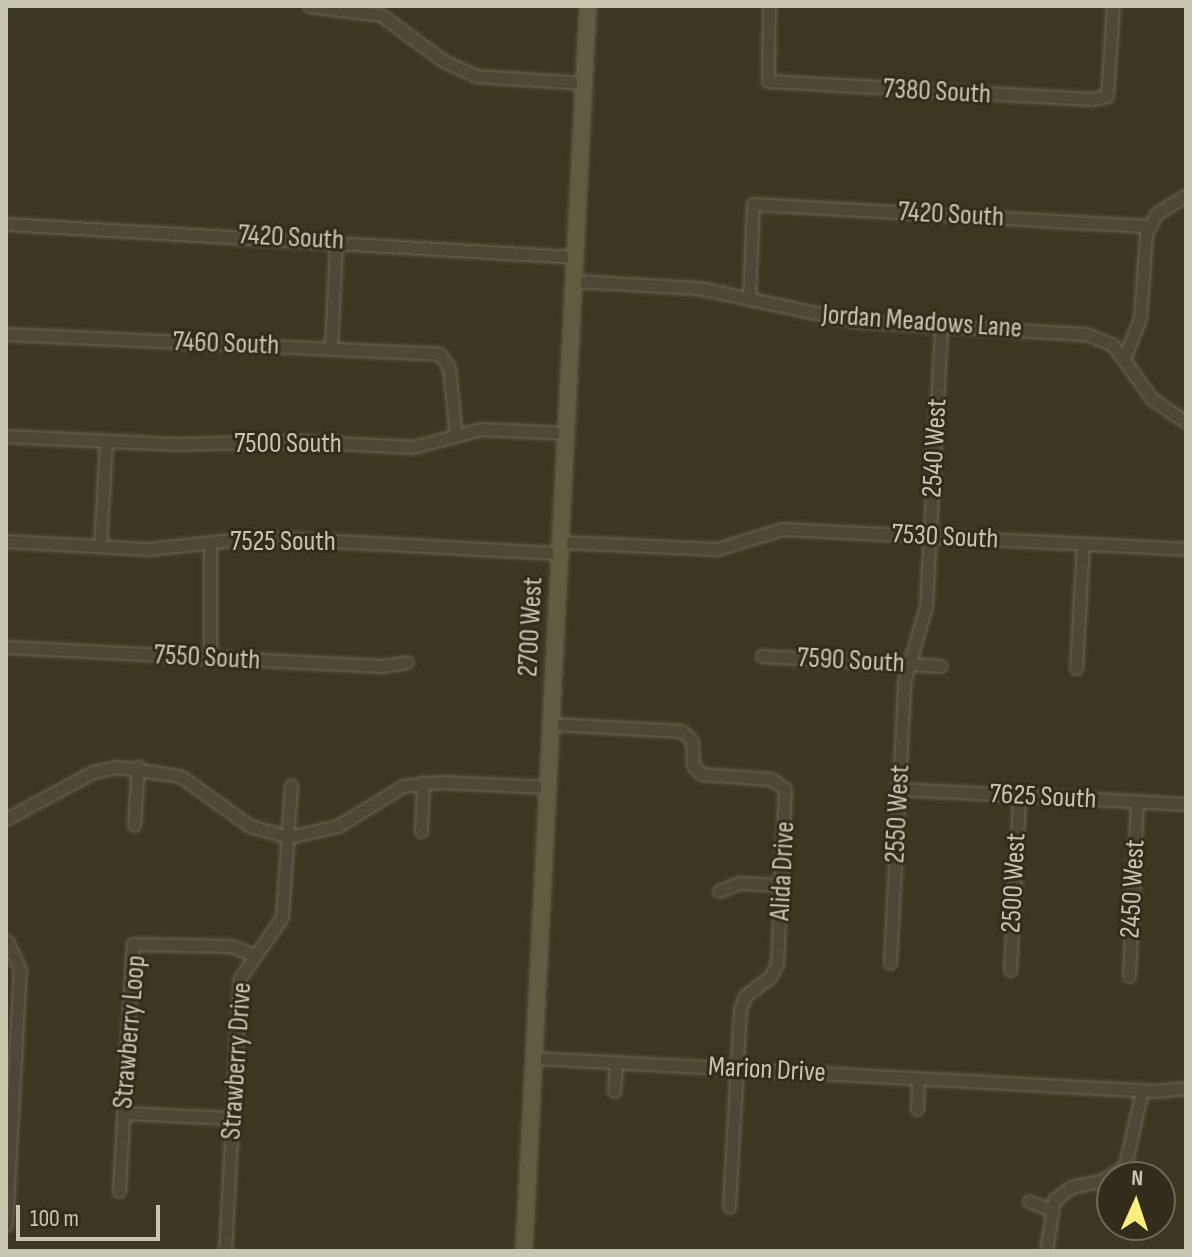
<!DOCTYPE html>
<style>
body{margin:0}
#map{position:relative;width:1192px;height:1257px;overflow:hidden;background:#3c3720;font-family:"Sofia Sans Condensed",sans-serif}
div>[style]{position:absolute}
.roads{filter:drop-shadow(0 0 2px #6a6652) drop-shadow(0 0 2px #6a6652)}
.minor>*{height:11px;margin:-5.5px;padding:0 5.5px;transform-origin:5.5px;border-radius:5.5px;background:#4c4834}
.secondary>*{height:14px;margin:-7px;padding:0 7px;transform-origin:7px;border-radius:7px;background:#5f5c42}
span{translate:-50% -50%;white-space:nowrap;text-align:center;line-height:1.15;-webkit-text-stroke:6px #312d1a;paint-order:stroke}
.street-label{font-size:28px;color:#c8c5af}
.frame{position:absolute;inset:0;border:8px solid #c8c5af;pointer-events:none}
.north{position:absolute;left:1096px;top:1161px;width:80px;height:80px;box-sizing:border-box;background:#312d1a;border:2px solid #6d6a56;border-radius:50%;rotate:3deg;font-size:22px;font-weight:700;line-height:32px;text-align:center;color:#c8c5af}
.north::after{content:'';display:block;margin:auto;width:28px;height:36px;background:#ffed7d;clip-path:polygon(50% 0,100% 100%,50% 72%,0 100%)}
.scale{position:absolute;left:16px;top:1205px;width:144px;height:36px;box-sizing:border-box;border:4px solid #c8c5af;border-top:0;padding-left:10px;font-size:24px;line-height:28px;white-space:nowrap;color:#c8c5af;-webkit-text-stroke:6px #312d1a;paint-order:stroke}
</style>
<div id="map">
<div class="roads">
<div class="minor">
<i style="left:309px;top:6px;width:73px;rotate:7.1deg"></i>
<i style="left:381px;top:15px;width:79px;rotate:36.3deg"></i>
<i style="left:445px;top:62px;width:34px;rotate:24deg"></i>
<i style="left:476px;top:76px;width:108px;rotate:3.7deg"></i>
<i style="left:769px;top:6px;width:75px;rotate:90.8deg"></i>
<i style="left:768px;top:81px;width:324px;rotate:3.2deg"></i>
<i style="left:1092px;top:99px;width:15px;rotate:-11deg"></i>
<i style="left:1107px;top:96px;width:90px;rotate:-86.2deg"></i>
<i style="left:6px;top:224px;width:570px;rotate:3.32deg"></i>
<i style="left:574px;top:281px;width:125px;rotate:3.2deg"></i>
<i style="left:699px;top:288px;width:157px;rotate:12.1deg"></i>
<i style="left:853px;top:321px;width:233px;rotate:3.2deg"></i>
<i style="left:1086px;top:334px;width:29px;rotate:22deg"></i>
<i style="left:1113px;top:345px;width:67px;rotate:54.2deg"></i>
<i style="left:1152px;top:399px;width:41px;rotate:34.1deg"></i>
<i style="left:749px;top:299px;width:95px;rotate:-87.6deg"></i>
<i style="left:753px;top:204px;width:397px;rotate:3.2deg"></i>
<i style="left:6px;top:334px;width:434px;rotate:2.6deg"></i>
<i style="left:440px;top:354px;width:17px;rotate:57deg"></i>
<i style="left:449px;top:368px;width:68px;rotate:84.1deg"></i>
<i style="left:331px;top:348px;width:108px;rotate:-87.3deg"></i>
<i style="left:1125px;top:356px;width:41px;rotate:-68.5deg"></i>
<i style="left:1140px;top:318px;width:84px;rotate:-85.9deg"></i>
<i style="left:1146px;top:234px;width:22px;rotate:-63deg"></i>
<i style="left:1156px;top:214px;width:36px;rotate:-32deg"></i>
<i style="left:6px;top:436px;width:168px;rotate:2.7deg"></i>
<i style="left:174px;top:444px;width:125px;rotate:-1.4deg"></i>
<i style="left:299px;top:441px;width:114px;rotate:3deg"></i>
<i style="left:413px;top:447px;width:70px;rotate:-14.8deg"></i>
<i style="left:481px;top:429px;width:85px;rotate:2.7deg"></i>
<i style="left:6px;top:541px;width:142px;rotate:3.2deg"></i>
<i style="left:148px;top:549px;width:113px;rotate:-6.1deg"></i>
<i style="left:260px;top:537px;width:300px;rotate:3.1deg"></i>
<i style="left:561px;top:542px;width:156px;rotate:2.6deg"></i>
<i style="left:717px;top:549px;width:68px;rotate:-17.1deg"></i>
<i style="left:782px;top:529px;width:404px;rotate:2.8deg"></i>
<i style="left:210px;top:543px;width:115px;rotate:90deg"></i>
<i style="left:100px;top:546px;width:105px;rotate:-86.7deg"></i>
<i style="left:6px;top:647px;width:376px;rotate:2.9deg"></i>
<i style="left:382px;top:666px;width:25px;rotate:-9deg"></i>
<i style="left:762px;top:656px;width:179px;rotate:3.2deg"></i>
<i style="left:1076px;top:668px;width:124px;rotate:-86.8deg"></i>
<i style="left:552px;top:724px;width:130px;rotate:3.1deg"></i>
<i style="left:682px;top:731px;width:14px;rotate:45deg"></i>
<i style="left:692px;top:741px;width:24px;rotate:88deg"></i>
<i style="left:693px;top:765px;width:12px;rotate:48deg"></i>
<i style="left:701px;top:774px;width:70px;rotate:4.1deg"></i>
<i style="left:771px;top:779px;width:17px;rotate:36deg"></i>
<i style="left:785px;top:789px;width:175px;rotate:92.6deg"></i>
<i style="left:777px;top:964px;width:15px;rotate:118deg"></i>
<i style="left:770px;top:977px;width:31px;rotate:143deg"></i>
<i style="left:745px;top:996px;width:15px;rotate:110deg"></i>
<i style="left:740px;top:1010px;width:197px;rotate:93.2deg"></i>
<i style="left:899px;top:789px;width:287px;rotate:3deg"></i>
<i style="left:6px;top:819px;width:99px;rotate:-28.4deg"></i>
<i style="left:93px;top:772px;width:25px;rotate:-12deg"></i>
<i style="left:117px;top:767px;width:64px;rotate:8.1deg"></i>
<i style="left:180px;top:776px;width:86px;rotate:35.5deg"></i>
<i style="left:250px;top:826px;width:41px;rotate:15.8deg"></i>
<i style="left:289px;top:837px;width:50px;rotate:-12.7deg"></i>
<i style="left:338px;top:826px;width:76px;rotate:-31.6deg"></i>
<i style="left:403px;top:786px;width:37px;rotate:-6deg"></i>
<i style="left:440px;top:782px;width:108px;rotate:2.7deg"></i>
<i style="left:134px;top:825px;width:59px;rotate:-86.1deg"></i>
<i style="left:421px;top:831px;width:49px;rotate:-87.7deg"></i>
<i style="left:719px;top:891px;width:22px;rotate:-22deg"></i>
<i style="left:739px;top:883px;width:43px;rotate:2.7deg"></i>
<i style="left:890px;top:963px;width:280px;rotate:-87.1deg"></i>
<i style="left:904px;top:683px;width:80px;rotate:-74.1deg"></i>
<i style="left:926px;top:606px;width:281px;rotate:-86.9deg"></i>
<i style="left:1010px;top:970px;width:174px;rotate:-87deg"></i>
<i style="left:1129px;top:976px;width:174px;rotate:-87.4deg"></i>
<i style="left:534px;top:1058px;width:623px;rotate:3.04deg"></i>
<i style="left:1156px;top:1091px;width:30px;rotate:-6deg"></i>
<i style="left:614px;top:1091px;width:29px;rotate:-86deg"></i>
<i style="left:917px;top:1109px;width:30px;rotate:-88deg"></i>
<i style="left:123px;top:1113px;width:109px;rotate:2.6deg"></i>
<i style="left:119px;top:1191px;width:247px;rotate:-86.8deg"></i>
<i style="left:133px;top:944px;width:98px;rotate:1.2deg"></i>
<i style="left:231px;top:946px;width:26px;rotate:21deg"></i>
<i style="left:1029px;top:1201px;width:22px;rotate:22deg"></i>
<i style="left:6px;top:1225px;width:255px;rotate:-86.9deg"></i>
<i style="left:20px;top:970px;width:32px;rotate:-114deg"></i>
<i style="left:225px;top:1251px;width:273px;rotate:-86.9deg"></i>
<i style="left:240px;top:978px;width:74px;rotate:-55.5deg"></i>
<i style="left:282px;top:917px;width:132px;rotate:-86.1deg"></i>
<i style="left:1046px;top:1251px;width:52px;rotate:-81.1deg"></i>
<i style="left:1054px;top:1200px;width:21px;rotate:-37deg"></i>
<i style="left:1071px;top:1187px;width:33px;rotate:-12deg"></i>
<i style="left:1103px;top:1180px;width:26px;rotate:-32deg"></i>
<i style="left:1125px;top:1166px;width:78px;rotate:-77.4deg"></i>
</div>
<div class="secondary">
<i style="left:524px;top:1251px;width:1247px;rotate:-87.06deg"></i>
</div>
</div>
<div class="street-label">
<span style="left:937px;top:92px;rotate:3deg">7380 South</span>
<span style="left:951px;top:215px;rotate:3deg">7420 South</span>
<span style="left:291px;top:238px;rotate:3deg">7420 South</span>
<span style="left:922px;top:322px;rotate:4deg">Jordan Meadows Lane</span>
<span style="left:226px;top:344px;rotate:2deg">7460 South</span>
<span style="left:288px;top:444px">7500 South</span>
<span style="left:935px;top:448px;rotate:-87deg">2540 West</span>
<span style="left:945px;top:537px;rotate:3deg">7530 South</span>
<span style="left:283px;top:542px">7525 South</span>
<span style="left:531px;top:627px;rotate:-87deg">2700 West</span>
<span style="left:207px;top:658px;rotate:3deg">7550 South</span>
<span style="left:851px;top:661px;rotate:3deg">7590 South</span>
<span style="left:1043px;top:797px;rotate:3deg">7625 South</span>
<span style="left:898px;top:814px;rotate:-87deg">2550 West</span>
<span style="left:783px;top:871px;rotate:-87deg">Alida Drive</span>
<span style="left:1014px;top:883px;rotate:-87deg">2500 West</span>
<span style="left:1133px;top:889px;rotate:-87deg">2450 West</span>
<span style="left:130px;top:1032px;rotate:-85deg">Strawberry Loop</span>
<span style="left:237px;top:1061px;rotate:-86deg">Strawberry Drive</span>
<span style="left:767px;top:1070px;rotate:3deg">Marion Drive</span>
</div>
<div class="frame"></div>
<div class="north">N</div>
<div class="scale">100 m</div>
</div>
